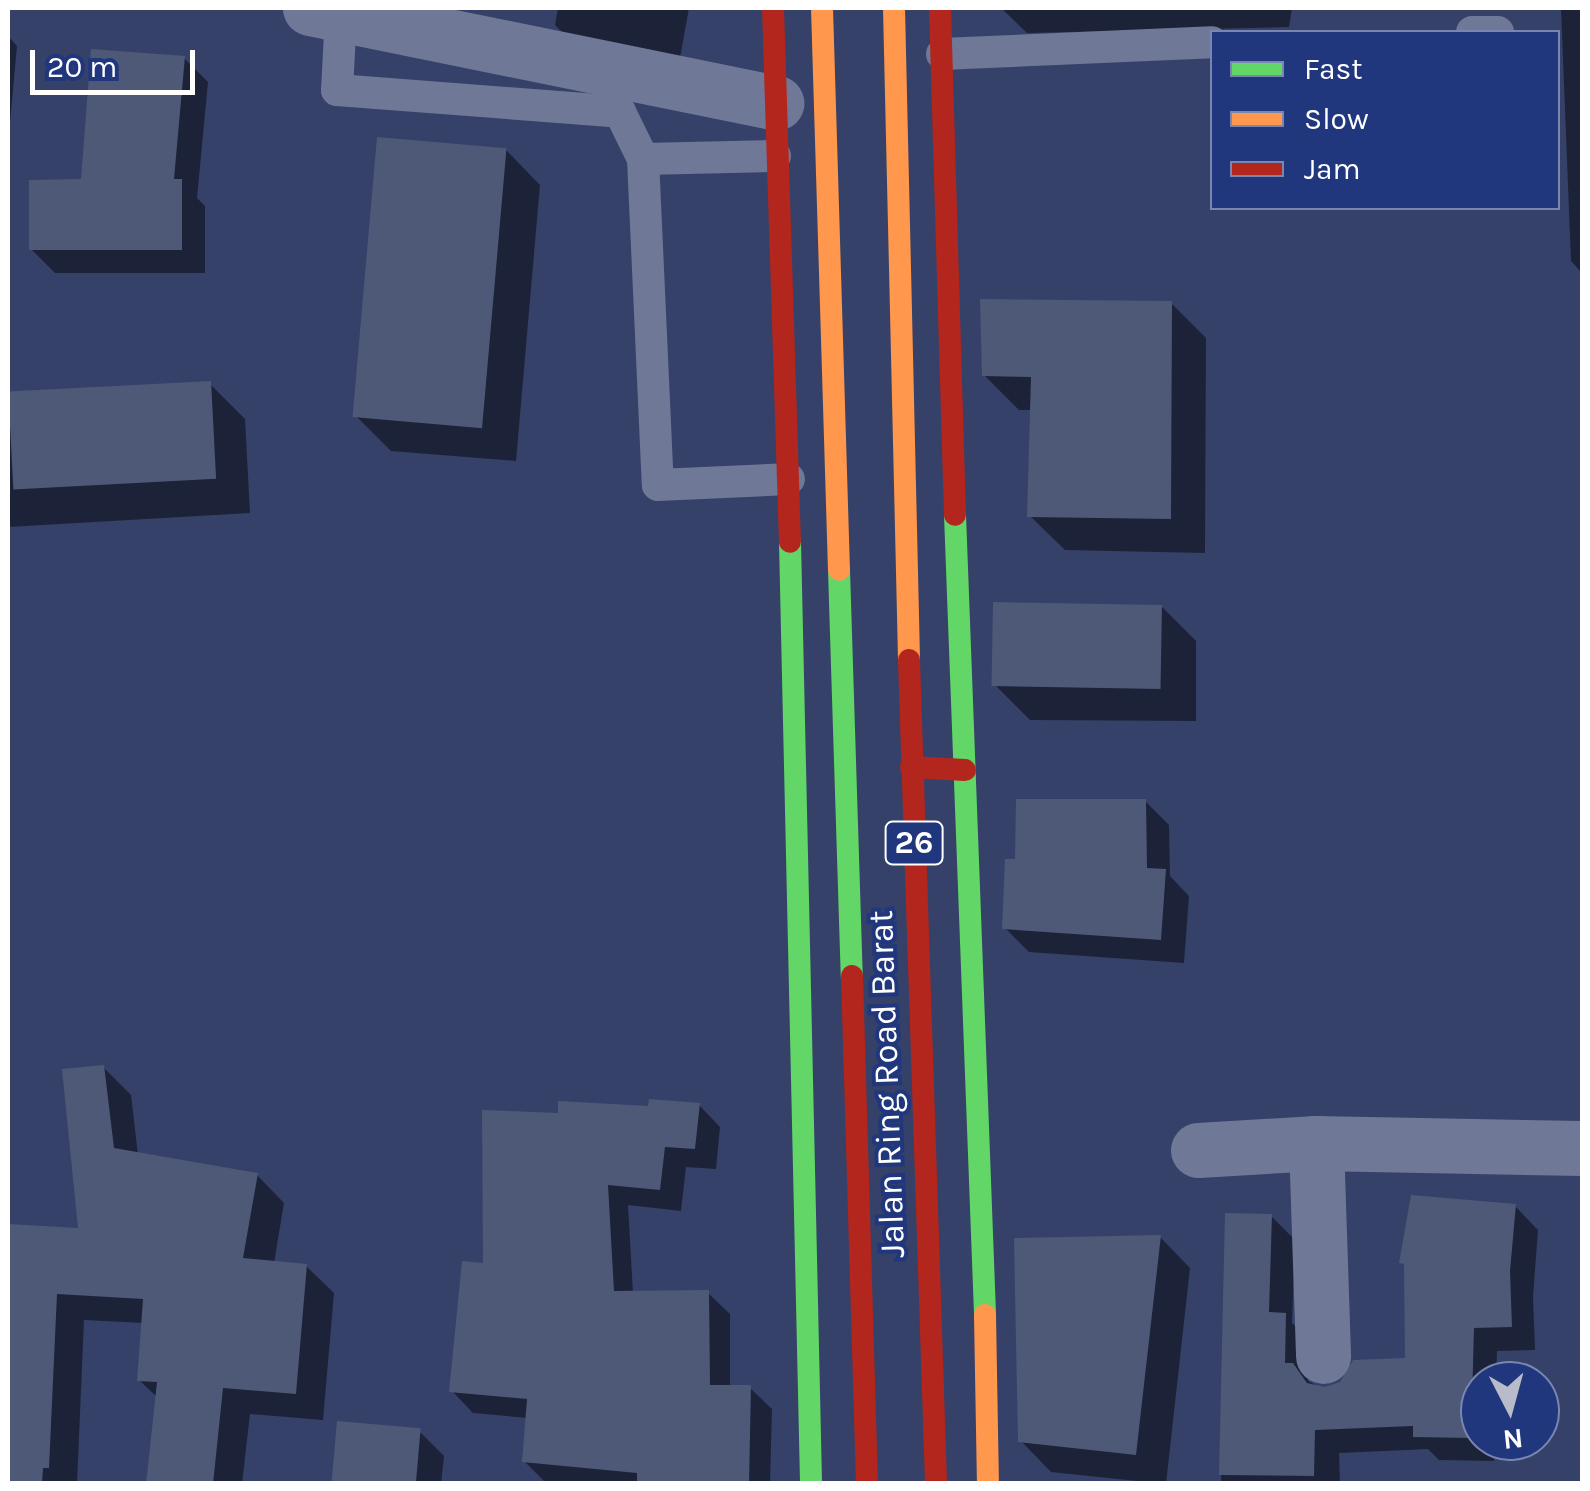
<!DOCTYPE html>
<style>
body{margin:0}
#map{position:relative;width:1590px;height:1491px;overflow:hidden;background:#354168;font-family:Karla,sans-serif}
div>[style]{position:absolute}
.shadow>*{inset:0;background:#0007}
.building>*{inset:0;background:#4e5978;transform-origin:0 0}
.lane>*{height:32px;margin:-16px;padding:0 16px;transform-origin:16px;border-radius:16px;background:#707897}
.street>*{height:55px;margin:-27.5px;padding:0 27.5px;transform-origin:27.5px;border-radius:27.5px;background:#707897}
.fast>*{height:22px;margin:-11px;padding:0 11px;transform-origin:11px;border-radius:11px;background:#63d668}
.slow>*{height:22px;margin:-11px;padding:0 11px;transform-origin:11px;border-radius:11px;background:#ff974d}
.jam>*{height:22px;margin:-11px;padding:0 11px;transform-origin:11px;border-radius:11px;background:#b3261e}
span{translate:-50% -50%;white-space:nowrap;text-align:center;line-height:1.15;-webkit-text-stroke:8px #20367d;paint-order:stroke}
.shield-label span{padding:2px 8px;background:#20367d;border:2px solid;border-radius:8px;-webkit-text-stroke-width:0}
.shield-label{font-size:32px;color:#fff;font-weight:700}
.street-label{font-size:35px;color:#fff}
.frame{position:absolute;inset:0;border:10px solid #fff;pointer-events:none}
.legend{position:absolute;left:1210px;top:30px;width:350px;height:180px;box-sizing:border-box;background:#20367d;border:2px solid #7986b1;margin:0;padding:12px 18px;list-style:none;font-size:30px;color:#fff}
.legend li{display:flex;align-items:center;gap:20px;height:50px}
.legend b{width:50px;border:2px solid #7986b1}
.north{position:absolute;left:1460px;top:1361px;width:100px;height:100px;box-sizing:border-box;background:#20367d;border:2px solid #7986b1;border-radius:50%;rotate:174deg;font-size:28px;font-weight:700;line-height:40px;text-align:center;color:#fff}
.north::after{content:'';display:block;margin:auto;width:35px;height:45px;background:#b8bcca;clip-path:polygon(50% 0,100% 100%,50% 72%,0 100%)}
.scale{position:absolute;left:30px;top:50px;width:165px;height:45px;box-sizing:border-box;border:5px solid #fff;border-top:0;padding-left:12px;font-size:30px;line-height:35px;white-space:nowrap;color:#fff;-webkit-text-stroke:8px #20367d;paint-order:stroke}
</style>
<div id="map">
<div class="shadow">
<i style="clip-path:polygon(558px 8px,689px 8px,678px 69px,579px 49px,555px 25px)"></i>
<i style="clip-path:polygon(1001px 8px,1292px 8px,1289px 27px,1027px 33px)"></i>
<i style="clip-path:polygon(1561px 8px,1582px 8px,1582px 273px,1571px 261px)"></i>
<i style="clip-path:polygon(8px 36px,17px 46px,8px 144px)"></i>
<i style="clip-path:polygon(184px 58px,208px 82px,197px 198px,205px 206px,205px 273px,55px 273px,31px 249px)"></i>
<i style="clip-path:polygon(506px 150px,540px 185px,516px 461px,391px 451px,356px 416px)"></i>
<i style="clip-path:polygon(1171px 303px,1206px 338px,1205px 553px,1065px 550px,1030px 516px,1032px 410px,1019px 410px,984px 375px)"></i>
<i style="clip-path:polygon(210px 384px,245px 419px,250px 513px,8px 527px,8px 396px)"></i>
<i style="clip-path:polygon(1161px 606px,1196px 641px,1196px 721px,1030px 720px,995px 685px)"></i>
<i style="clip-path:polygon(1145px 801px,1169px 825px,1170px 876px,1189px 896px,1184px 963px,1029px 952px,1005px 928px,1018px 862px)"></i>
<i style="clip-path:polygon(103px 1067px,131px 1095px,138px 1155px,257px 1175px,284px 1203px,274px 1263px,306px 1266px,334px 1293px,323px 1420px,250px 1414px,242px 1484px,149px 1484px,158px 1398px,139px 1380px,144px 1323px,84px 1320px,77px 1484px,8px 1484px,8px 1226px,81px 1231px)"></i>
<i style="clip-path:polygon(699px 1105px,720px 1127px,716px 1169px,686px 1167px,681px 1211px,628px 1205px,633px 1293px,708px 1293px,730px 1314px,730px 1388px,750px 1388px,772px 1409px,770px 1484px,546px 1483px,524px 1461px,528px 1418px,473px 1413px,452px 1391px,486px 1266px,560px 1115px)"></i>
<i style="clip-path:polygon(1515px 1206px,1538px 1230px,1533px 1297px,1535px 1350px,1497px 1351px,1496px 1381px,1480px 1381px,1480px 1441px,1495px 1441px,1494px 1461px,1439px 1460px,1428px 1449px,1339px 1453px,1340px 1484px,1221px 1484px,1227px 1215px,1271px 1216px,1295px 1240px,1292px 1323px,1309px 1339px,1308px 1381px,1325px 1390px,1408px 1360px,1406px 1267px,1402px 1262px)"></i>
<i style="clip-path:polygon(1160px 1237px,1190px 1268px,1166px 1484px,1051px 1472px,1021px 1441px)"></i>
<i style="clip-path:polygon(420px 1432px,444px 1456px,441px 1484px,334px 1484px)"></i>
</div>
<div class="building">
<i style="clip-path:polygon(91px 49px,185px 56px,174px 179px,182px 179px,182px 250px,29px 250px,29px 180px,81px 179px)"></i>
<i style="left:377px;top:137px;width:130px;height:281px;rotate:5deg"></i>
<i style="clip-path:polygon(980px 299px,1172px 301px,1171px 519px,1027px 517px,1031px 377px,982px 376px)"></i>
<i style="left:211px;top:381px;width:98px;height:203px;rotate:87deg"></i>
<i style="left:993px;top:602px;width:169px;height:84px;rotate:1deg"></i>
<i style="clip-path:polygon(1016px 799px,1146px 799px,1147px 868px,1166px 869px,1161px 940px,1002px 929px,1005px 859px,1015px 859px)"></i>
<i style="clip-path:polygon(104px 1065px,114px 1148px,258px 1173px,243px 1258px,307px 1264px,296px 1394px,223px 1388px,213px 1484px,146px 1484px,157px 1382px,137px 1381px,143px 1299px,57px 1294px,49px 1468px,43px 1468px,42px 1484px,8px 1484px,8px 1224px,78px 1228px,62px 1069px)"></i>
<i style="clip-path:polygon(649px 1099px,700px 1103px,695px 1149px,665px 1147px,660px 1190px,608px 1185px,614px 1291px,709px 1290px,710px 1385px,751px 1385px,749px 1484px,637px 1484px,637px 1473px,522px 1462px,527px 1399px,449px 1392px,462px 1261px,483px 1263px,482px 1110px,558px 1113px,558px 1101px,648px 1106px)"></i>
<i style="clip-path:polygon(1411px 1195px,1516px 1204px,1510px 1271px,1512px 1327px,1474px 1328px,1471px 1438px,1413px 1437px,1413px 1426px,1315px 1430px,1314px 1476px,1219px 1475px,1225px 1213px,1272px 1214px,1269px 1312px,1286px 1313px,1285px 1363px,1293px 1363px,1307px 1383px,1325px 1387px,1340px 1382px,1353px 1360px,1405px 1358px,1404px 1264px,1399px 1263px)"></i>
<i style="clip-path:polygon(1161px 1235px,1136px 1455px,1018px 1442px,1014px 1238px)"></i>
<i style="left:337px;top:1421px;width:84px;height:63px;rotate:5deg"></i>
</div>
<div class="lane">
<i style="left:341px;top:14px;width:76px;rotate:93deg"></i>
<i style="left:337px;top:90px;width:284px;rotate:4.4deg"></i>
<i style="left:620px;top:112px;width:52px;rotate:63.9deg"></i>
<i style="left:643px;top:159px;width:326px;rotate:87.4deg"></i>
<i style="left:658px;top:485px;width:131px;rotate:-2.6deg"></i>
<i style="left:1472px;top:32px;width:26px"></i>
<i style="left:942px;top:54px;width:270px;rotate:-2.5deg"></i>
<i style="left:643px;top:159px;width:132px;rotate:-1.3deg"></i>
</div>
<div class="street">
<i style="left:310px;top:8px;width:476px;rotate:11.5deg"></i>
<i style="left:1316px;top:1143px;width:213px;rotate:88.1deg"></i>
<i style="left:1198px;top:1150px;width:118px;rotate:-3.4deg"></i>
<i style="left:1316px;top:1143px;width:266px;rotate:1.1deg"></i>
</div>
<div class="fast">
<i style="left:955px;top:515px;width:801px;rotate:87.85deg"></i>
<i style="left:790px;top:542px;width:942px;rotate:88.72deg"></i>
<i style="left:839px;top:570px;width:406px;rotate:88.2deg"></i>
</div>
<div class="slow">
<i style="left:822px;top:8px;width:562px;rotate:88.27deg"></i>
<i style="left:894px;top:8px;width:652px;rotate:88.68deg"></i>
<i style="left:985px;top:1315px;width:169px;rotate:89deg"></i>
</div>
<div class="jam">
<i style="left:773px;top:8px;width:534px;rotate:88.18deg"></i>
<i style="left:940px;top:8px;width:507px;rotate:88.31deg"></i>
<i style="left:909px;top:660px;width:824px;rotate:88.12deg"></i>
<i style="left:911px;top:767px;width:54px;rotate:3.2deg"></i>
<i style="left:852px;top:976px;width:508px;rotate:88.31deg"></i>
</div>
<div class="shield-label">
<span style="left:914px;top:843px">26</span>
</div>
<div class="street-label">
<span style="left:887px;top:1084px;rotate:-92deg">Jalan Ring Road Barat</span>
</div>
<div class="frame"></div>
<ul class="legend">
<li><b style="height:12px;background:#63d668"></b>Fast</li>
<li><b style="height:12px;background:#ff974d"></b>Slow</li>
<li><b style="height:12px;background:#b3261e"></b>Jam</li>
</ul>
<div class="north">N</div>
<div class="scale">20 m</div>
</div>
